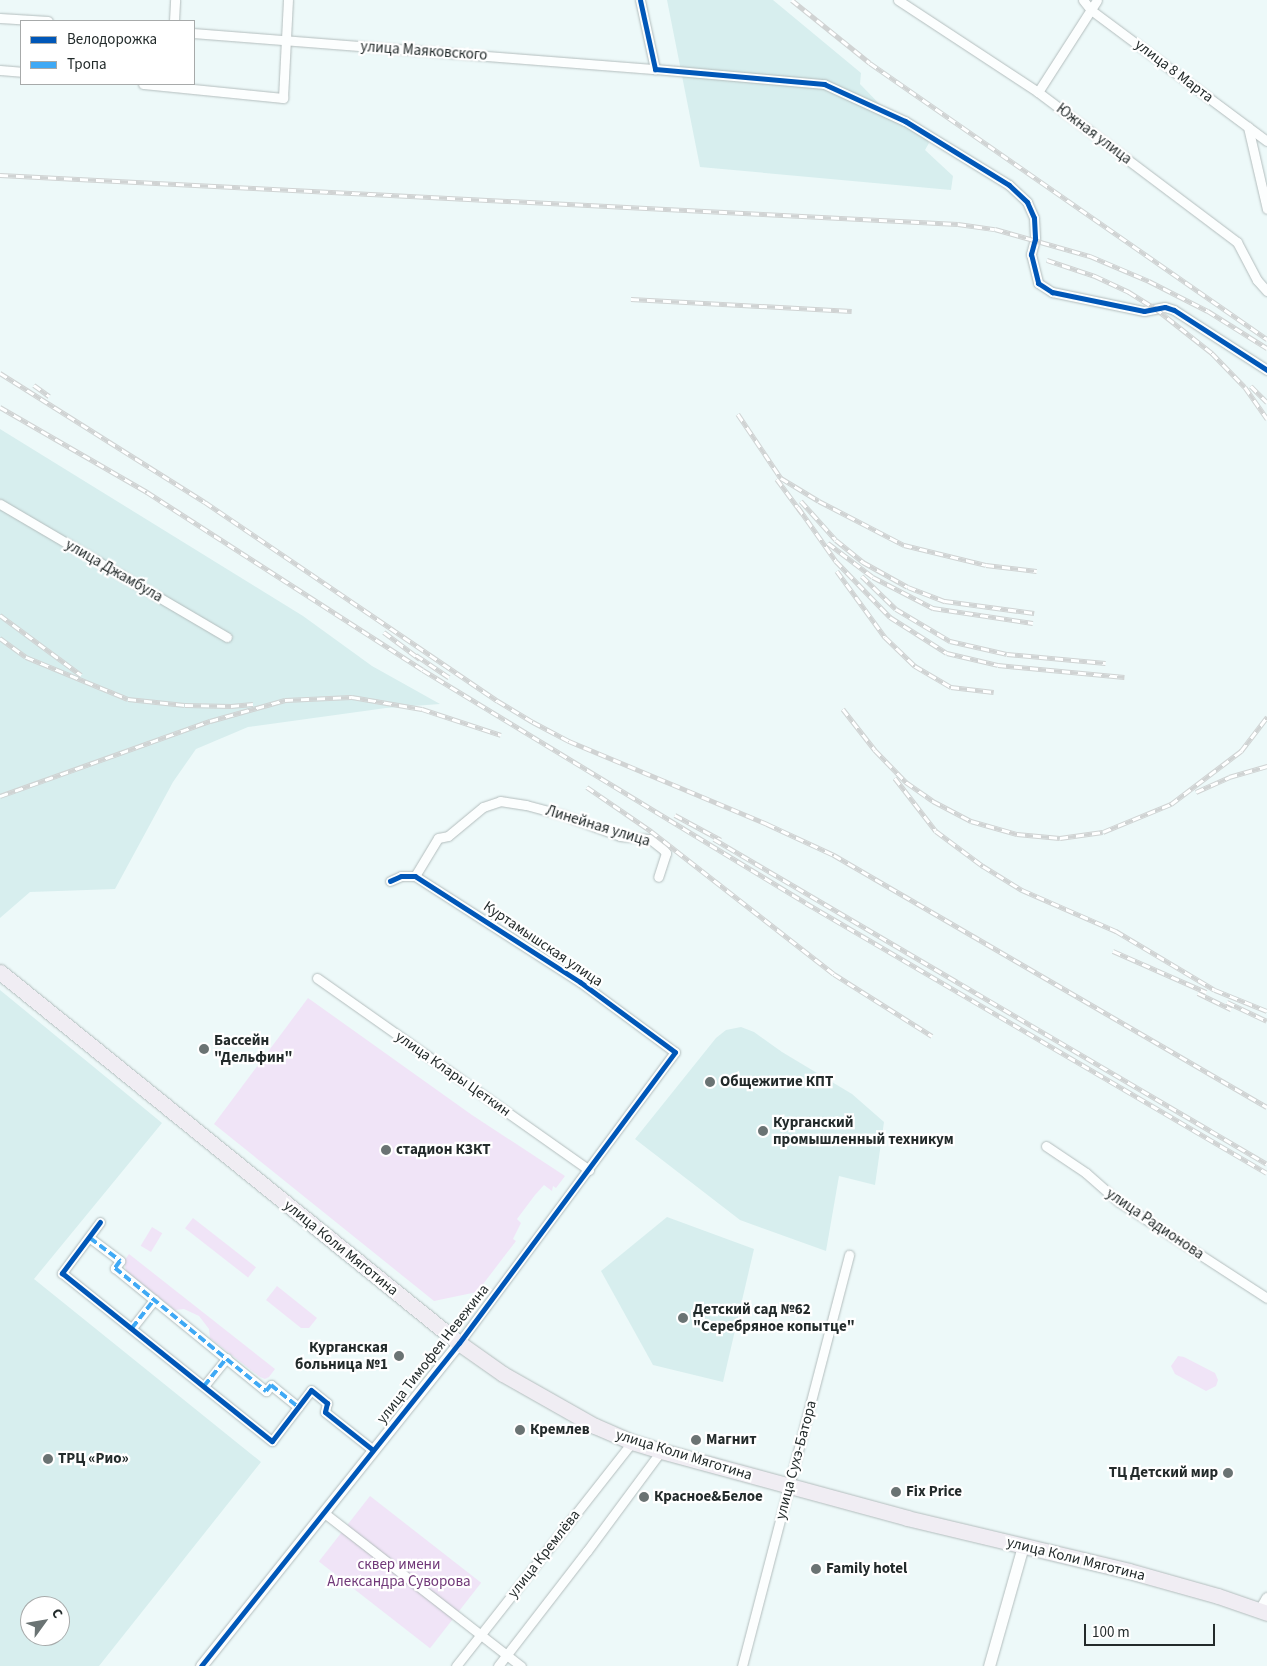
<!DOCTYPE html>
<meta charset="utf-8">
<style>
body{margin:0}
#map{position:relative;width:1267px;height:1666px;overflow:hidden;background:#edf9f9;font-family:"Source Sans 3",sans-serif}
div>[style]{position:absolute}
.built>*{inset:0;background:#d7eeee}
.green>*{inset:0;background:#f0e4f7;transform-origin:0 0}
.roads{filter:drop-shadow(0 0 1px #b3bdbd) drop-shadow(0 0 1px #b3bdbd)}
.minor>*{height:9px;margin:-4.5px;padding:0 4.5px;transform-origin:4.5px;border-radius:4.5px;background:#fcfefe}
.tertiary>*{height:11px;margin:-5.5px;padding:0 5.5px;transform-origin:5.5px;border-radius:5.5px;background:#fcfefe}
.primary>*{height:15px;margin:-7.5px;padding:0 7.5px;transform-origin:7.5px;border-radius:7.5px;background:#f0edf3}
.rail>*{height:4.5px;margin-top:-2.25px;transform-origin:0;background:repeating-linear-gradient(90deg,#fff 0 8px,#d0d3d3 0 16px);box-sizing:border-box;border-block:1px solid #d0d3d3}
.quiet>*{height:4px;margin-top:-2px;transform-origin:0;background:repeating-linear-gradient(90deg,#3fa9f5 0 8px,transparent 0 12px)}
.cycleway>*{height:5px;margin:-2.5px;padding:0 2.5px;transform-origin:2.5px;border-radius:2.5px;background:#0057b8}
.dots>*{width:14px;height:14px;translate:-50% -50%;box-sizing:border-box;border:2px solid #fff;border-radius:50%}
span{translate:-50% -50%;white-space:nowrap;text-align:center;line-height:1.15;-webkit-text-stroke:4.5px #fff;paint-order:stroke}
.street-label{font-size:15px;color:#232b2b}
.poi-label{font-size:15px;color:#232b2b;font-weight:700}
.left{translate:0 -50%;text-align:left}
.right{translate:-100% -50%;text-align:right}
.park-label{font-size:15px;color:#703878}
.legend{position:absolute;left:20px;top:20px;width:175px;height:65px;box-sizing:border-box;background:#fff;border:1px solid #a7aaaa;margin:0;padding:6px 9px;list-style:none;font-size:15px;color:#232b2b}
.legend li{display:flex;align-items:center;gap:10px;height:25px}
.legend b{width:25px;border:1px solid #a7aaaa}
.north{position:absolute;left:20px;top:1596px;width:50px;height:50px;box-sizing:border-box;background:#fff;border:1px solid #a7aaaa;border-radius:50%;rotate:58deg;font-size:14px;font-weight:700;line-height:20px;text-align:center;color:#232b2b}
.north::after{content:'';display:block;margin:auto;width:18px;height:22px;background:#6a7373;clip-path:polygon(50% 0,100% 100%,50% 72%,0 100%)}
.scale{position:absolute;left:1084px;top:1624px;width:131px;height:22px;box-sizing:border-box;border:2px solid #232b2b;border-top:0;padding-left:6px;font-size:15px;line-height:18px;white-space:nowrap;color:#232b2b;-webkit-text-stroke:4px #fff;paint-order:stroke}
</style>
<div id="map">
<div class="built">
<i style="clip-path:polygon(667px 0,773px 0,861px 73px,860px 84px,894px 119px,925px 137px,929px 143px,925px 150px,953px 176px,951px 190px,700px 167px)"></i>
<i style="clip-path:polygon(0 429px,303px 616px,372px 666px,440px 704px,386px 708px,248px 727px,196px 749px,173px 782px,115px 889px,30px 892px,0 918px)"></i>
<i style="clip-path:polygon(evenodd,0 990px,162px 1123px,34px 1279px,261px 1462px,99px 1666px,0 1666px,0 990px,30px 1606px,60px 1606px,60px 1636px,30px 1636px,30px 1606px)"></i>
<i style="clip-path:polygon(741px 1027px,754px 1032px,782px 1052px,852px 1094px,884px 1122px,875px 1185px,839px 1176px,826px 1251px,740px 1220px,635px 1139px,716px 1038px,726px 1030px)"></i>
<i style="clip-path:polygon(667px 1217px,754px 1249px,723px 1382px,653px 1365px,601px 1271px)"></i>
</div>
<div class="green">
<i style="clip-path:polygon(308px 998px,472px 1115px,565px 1176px,556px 1188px,553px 1186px,552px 1191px,544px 1185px,535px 1195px,517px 1219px,521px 1223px,513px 1239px,516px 1241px,477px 1292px,434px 1301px,214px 1124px)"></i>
<i style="left:193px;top:1218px;width:80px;height:13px;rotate:38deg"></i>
<i style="left:152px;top:1227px;width:12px;height:22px;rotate:31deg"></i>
<i style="clip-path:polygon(129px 1254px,275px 1369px,269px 1377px,265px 1379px,260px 1377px,210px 1338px,209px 1329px,199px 1316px,184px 1309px,175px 1310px,126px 1271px,124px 1261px)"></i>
<i style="clip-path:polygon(277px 1286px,317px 1318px,309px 1328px,301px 1328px,266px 1300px)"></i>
<i style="clip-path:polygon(1178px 1356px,1184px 1357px,1215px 1373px,1218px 1380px,1216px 1386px,1206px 1391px,1175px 1374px,1171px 1366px)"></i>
<i style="left:370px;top:1496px;width:141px;height:83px;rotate:38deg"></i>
</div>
<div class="roads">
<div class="minor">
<i style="left:640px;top:0;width:71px;rotate:77.7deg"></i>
<i style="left:655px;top:69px;width:170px;rotate:5.1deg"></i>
<i style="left:824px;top:84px;width:89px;rotate:24.6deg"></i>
<i style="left:905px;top:121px;width:122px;rotate:31.6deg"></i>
<i style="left:1009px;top:185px;width:25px;rotate:43deg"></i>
<i style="left:1027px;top:202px;width:17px;rotate:66deg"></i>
<i style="left:1034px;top:218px;width:21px;rotate:87deg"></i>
<i style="left:1035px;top:239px;width:16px;rotate:105deg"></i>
<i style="left:1031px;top:254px;width:30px;rotate:76deg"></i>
<i style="left:1038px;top:283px;width:17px;rotate:33deg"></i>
<i style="left:1052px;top:292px;width:94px;rotate:11.7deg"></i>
<i style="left:1144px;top:311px;width:21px;rotate:-11deg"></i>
<i style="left:1165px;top:307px;width:9px;rotate:18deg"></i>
<i style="left:1174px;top:310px;width:111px;rotate:32.8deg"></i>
<i style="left:898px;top:0;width:168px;rotate:33.3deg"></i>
<i style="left:1038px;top:92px;width:249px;rotate:37deg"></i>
<i style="left:1237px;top:242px;width:43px;rotate:62.2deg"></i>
<i style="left:1257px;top:280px;width:15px;rotate:48deg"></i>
<i style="left:1083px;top:0;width:13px;rotate:51deg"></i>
<i style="left:1091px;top:10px;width:219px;rotate:36.7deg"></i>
<i style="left:0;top:18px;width:48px;rotate:3.6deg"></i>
<i style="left:174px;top:21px;width:21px;rotate:-87deg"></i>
<i style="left:194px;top:33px;width:462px;rotate:4.5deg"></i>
<i style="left:0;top:70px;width:21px;rotate:5deg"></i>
<i style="left:143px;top:84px;width:141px;rotate:5.7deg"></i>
<i style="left:283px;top:98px;width:98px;rotate:-87.1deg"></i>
<i style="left:1038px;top:92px;width:109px;rotate:-57.3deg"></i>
<i style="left:1248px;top:127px;width:84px;rotate:77deg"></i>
<i style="left:0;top:504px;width:263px;rotate:30.4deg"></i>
<i style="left:415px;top:876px;width:44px;rotate:-58.8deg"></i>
<i style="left:438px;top:838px;width:10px;rotate:-11deg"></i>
<i style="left:448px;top:836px;width:45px;rotate:-39.6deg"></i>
<i style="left:483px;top:807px;width:18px;rotate:-19deg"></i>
<i style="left:500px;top:801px;width:26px;rotate:9deg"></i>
<i style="left:526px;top:805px;width:38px;rotate:15deg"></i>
<i style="left:563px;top:815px;width:61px;rotate:20.2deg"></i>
<i style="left:620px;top:836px;width:30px;rotate:6deg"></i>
<i style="left:650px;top:839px;width:16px;rotate:38deg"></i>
<i style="left:663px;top:849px;width:5px;rotate:53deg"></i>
<i style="left:666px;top:853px;width:25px;rotate:108deg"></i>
<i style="left:390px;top:881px;width:12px;rotate:-24deg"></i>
<i style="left:401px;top:876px;width:14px"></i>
<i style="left:415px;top:876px;width:196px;rotate:32.7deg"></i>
<i style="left:580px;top:982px;width:118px;rotate:36.4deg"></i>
<i style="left:675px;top:1052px;width:362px;rotate:126.6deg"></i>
<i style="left:317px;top:978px;width:333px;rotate:35.2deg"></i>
<i style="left:1046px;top:1146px;width:48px;rotate:34deg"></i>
<i style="left:1086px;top:1173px;width:44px;rotate:41.3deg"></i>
<i style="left:1119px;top:1202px;width:176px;rotate:33deg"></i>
<i style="left:100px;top:1222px;width:64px;rotate:126.7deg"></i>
<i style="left:62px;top:1273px;width:269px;rotate:38.7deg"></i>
<i style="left:272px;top:1441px;width:64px;rotate:-52.6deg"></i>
<i style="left:311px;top:1390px;width:21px;rotate:39deg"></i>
<i style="left:327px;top:1403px;width:9px;rotate:103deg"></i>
<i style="left:325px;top:1412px;width:61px;rotate:38.4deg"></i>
<i style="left:90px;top:1238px;width:38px;rotate:37deg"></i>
<i style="left:120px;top:1261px;width:9px;rotate:126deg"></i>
<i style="left:115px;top:1268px;width:195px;rotate:39.2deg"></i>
<i style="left:266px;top:1391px;width:8px;rotate:-50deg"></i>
<i style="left:271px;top:1385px;width:35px;rotate:39deg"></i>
<i style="left:132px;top:1328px;width:36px;rotate:-52deg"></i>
<i style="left:204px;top:1386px;width:36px;rotate:-51deg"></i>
<i style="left:323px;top:1512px;width:251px;rotate:37.9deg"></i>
<i style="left:456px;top:1666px;width:285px;rotate:-51.8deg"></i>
<i style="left:498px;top:1666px;width:145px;rotate:-52.3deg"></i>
<i style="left:587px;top:1551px;width:124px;rotate:-53.5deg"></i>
<i style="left:742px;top:1666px;width:425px;rotate:-75.4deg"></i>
</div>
<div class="tertiary">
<i style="left:1260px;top:1610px;width:14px;rotate:-60deg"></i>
<i style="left:201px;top:1666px;width:413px;rotate:-51.4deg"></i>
<i style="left:989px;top:1666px;width:125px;rotate:-74.2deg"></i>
</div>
<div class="primary">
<i style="left:0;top:972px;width:590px;rotate:38.95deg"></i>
<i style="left:459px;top:1343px;width:54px;rotate:35.2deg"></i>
<i style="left:503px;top:1374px;width:106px;rotate:29.5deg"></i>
<i style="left:595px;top:1426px;width:40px;rotate:23.4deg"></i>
<i style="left:632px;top:1442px;width:30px;rotate:17deg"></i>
<i style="left:661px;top:1451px;width:255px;rotate:15.2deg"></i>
<i style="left:907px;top:1518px;width:228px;rotate:13.4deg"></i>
<i style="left:1129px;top:1571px;width:92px;rotate:15.7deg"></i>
<i style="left:1218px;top:1596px;width:52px;rotate:19.1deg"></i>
</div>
</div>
<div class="rail">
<i style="left:792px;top:0;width:100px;rotate:38.9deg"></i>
<i style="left:870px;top:63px;width:484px;rotate:34.8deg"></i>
<i style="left:0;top:175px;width:959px;rotate:2.93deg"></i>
<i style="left:958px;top:224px;width:37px;rotate:8deg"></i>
<i style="left:995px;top:229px;width:99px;rotate:15.9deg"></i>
<i style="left:1090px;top:256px;width:64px;rotate:23deg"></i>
<i style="left:1149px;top:281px;width:66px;rotate:27deg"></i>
<i style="left:1208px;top:311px;width:70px;rotate:32.1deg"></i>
<i style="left:1047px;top:260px;width:51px;rotate:18.4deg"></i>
<i style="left:1095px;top:276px;width:38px;rotate:25deg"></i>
<i style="left:1129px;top:292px;width:31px;rotate:32deg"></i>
<i style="left:1155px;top:308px;width:73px;rotate:38.3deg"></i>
<i style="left:1212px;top:353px;width:47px;rotate:45.9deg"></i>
<i style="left:1245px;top:387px;width:39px;rotate:55deg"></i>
<i style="left:631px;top:299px;width:221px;rotate:3.1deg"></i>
<i style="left:0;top:373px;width:242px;rotate:32.2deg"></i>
<i style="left:205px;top:502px;width:354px;rotate:34.2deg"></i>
<i style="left:498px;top:701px;width:41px;rotate:31deg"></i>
<i style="left:533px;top:722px;width:41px;rotate:27.8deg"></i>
<i style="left:569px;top:741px;width:215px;rotate:22.7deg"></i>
<i style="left:767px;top:824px;width:74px;rotate:24.8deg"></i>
<i style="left:834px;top:855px;width:501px;rotate:30.2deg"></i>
<i style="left:34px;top:385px;width:19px;rotate:36deg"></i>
<i style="left:1251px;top:386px;width:23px;rotate:45deg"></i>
<i style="left:0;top:407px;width:170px;rotate:30deg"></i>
<i style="left:147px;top:492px;width:328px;rotate:32.8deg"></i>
<i style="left:423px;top:670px;width:448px;rotate:31.3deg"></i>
<i style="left:806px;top:903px;width:534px;rotate:30.36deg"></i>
<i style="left:738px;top:414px;width:77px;rotate:56.1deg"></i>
<i style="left:781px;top:478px;width:44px;rotate:31.2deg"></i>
<i style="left:819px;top:501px;width:96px;rotate:27.4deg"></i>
<i style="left:904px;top:545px;width:84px;rotate:13.7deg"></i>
<i style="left:986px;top:565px;width:51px;rotate:6.7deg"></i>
<i style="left:777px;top:479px;width:42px;rotate:53.7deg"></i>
<i style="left:801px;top:501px;width:52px;rotate:48.1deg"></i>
<i style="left:836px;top:540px;width:35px;rotate:39deg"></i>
<i style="left:863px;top:562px;width:51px;rotate:29.1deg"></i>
<i style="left:908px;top:587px;width:40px;rotate:21deg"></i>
<i style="left:945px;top:601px;width:90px;rotate:7.7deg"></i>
<i style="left:798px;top:507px;width:66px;rotate:54.9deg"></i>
<i style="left:836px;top:561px;width:78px;rotate:46deg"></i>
<i style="left:890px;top:617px;width:67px;rotate:32.3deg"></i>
<i style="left:947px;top:653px;width:52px;rotate:13.2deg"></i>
<i style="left:998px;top:665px;width:127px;rotate:5.4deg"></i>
<i style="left:828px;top:543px;width:56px;rotate:37.1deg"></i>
<i style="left:873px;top:577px;width:68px;rotate:27.3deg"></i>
<i style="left:933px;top:608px;width:101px;rotate:8.5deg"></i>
<i style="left:837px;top:571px;width:82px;rotate:54deg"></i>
<i style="left:885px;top:637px;width:42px;rotate:44deg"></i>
<i style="left:915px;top:666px;width:42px;rotate:30.3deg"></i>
<i style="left:951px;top:687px;width:43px;rotate:6.6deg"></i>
<i style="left:862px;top:576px;width:47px;rotate:44.1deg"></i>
<i style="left:896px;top:609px;width:63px;rotate:30.7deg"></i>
<i style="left:950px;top:641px;width:58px;rotate:12.8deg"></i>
<i style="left:1007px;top:654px;width:99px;rotate:5.2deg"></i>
<i style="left:0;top:615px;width:101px;rotate:36.5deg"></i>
<i style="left:384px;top:632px;width:45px;rotate:36.9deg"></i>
<i style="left:0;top:638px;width:32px;rotate:36deg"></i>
<i style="left:26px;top:657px;width:110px;rotate:22.4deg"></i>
<i style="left:128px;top:699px;width:57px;rotate:6deg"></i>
<i style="left:185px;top:705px;width:46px;rotate:1.2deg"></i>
<i style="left:231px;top:706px;width:22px;rotate:-5deg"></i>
<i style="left:416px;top:655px;width:40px;rotate:34deg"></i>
<i style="left:843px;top:709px;width:52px;rotate:52deg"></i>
<i style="left:875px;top:750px;width:45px;rotate:45.9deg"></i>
<i style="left:906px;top:782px;width:33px;rotate:35deg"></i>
<i style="left:933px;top:801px;width:43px;rotate:27.8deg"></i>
<i style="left:971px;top:821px;width:48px;rotate:15.8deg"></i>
<i style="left:1017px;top:834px;width:43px;rotate:5.3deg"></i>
<i style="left:1060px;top:838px;width:43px;rotate:-7.9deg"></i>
<i style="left:1103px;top:832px;width:74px;rotate:-22.4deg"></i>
<i style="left:1171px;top:804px;width:88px;rotate:-37.1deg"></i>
<i style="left:1241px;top:751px;width:43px;rotate:-52.6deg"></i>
<i style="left:895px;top:778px;width:67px;rotate:52.3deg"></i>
<i style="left:936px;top:831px;width:59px;rotate:36.7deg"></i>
<i style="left:983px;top:866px;width:46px;rotate:31.6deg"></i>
<i style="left:1022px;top:890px;width:103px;rotate:23.6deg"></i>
<i style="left:1116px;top:931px;width:115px;rotate:30.8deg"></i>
<i style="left:1215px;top:990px;width:56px;rotate:22deg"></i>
<i style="left:587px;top:787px;width:78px;rotate:34.5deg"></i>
<i style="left:651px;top:831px;width:232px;rotate:38deg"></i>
<i style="left:834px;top:974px;width:116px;rotate:32.3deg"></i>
<i style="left:1196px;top:792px;width:36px;rotate:-24deg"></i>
<i style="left:1229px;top:777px;width:40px;rotate:-16deg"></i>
<i style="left:0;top:796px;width:223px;rotate:-19.7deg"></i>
<i style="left:210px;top:721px;width:78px;rotate:-15.6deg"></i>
<i style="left:285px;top:700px;width:67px;rotate:-2.6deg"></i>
<i style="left:352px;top:697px;width:71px;rotate:9.7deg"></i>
<i style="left:422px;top:709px;width:83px;rotate:18.2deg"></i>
<i style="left:675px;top:815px;width:52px;rotate:28.5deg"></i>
<i style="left:714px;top:839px;width:641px;rotate:30.44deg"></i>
<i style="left:1113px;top:951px;width:102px;rotate:23.8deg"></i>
<i style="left:1198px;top:993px;width:37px;rotate:26deg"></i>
<i style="left:1227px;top:1002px;width:44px;rotate:25.4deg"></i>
</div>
<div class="quiet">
<i style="left:90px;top:1238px;width:38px;rotate:37deg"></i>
<i style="left:120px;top:1261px;width:9px;rotate:126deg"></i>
<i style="left:115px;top:1268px;width:195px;rotate:39.2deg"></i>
<i style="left:266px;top:1391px;width:8px;rotate:-50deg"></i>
<i style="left:271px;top:1385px;width:35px;rotate:39deg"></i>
<i style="left:132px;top:1328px;width:36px;rotate:-52deg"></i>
<i style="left:204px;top:1386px;width:36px;rotate:-51deg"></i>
</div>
<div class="cycleway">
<i style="left:640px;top:0;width:71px;rotate:77.7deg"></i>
<i style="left:655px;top:69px;width:170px;rotate:5.1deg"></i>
<i style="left:824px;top:84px;width:89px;rotate:24.6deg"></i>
<i style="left:905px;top:121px;width:122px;rotate:31.6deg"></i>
<i style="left:1009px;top:185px;width:25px;rotate:43deg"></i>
<i style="left:1027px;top:202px;width:17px;rotate:66deg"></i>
<i style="left:1034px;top:218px;width:21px;rotate:87deg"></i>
<i style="left:1035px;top:239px;width:16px;rotate:105deg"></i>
<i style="left:1031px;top:254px;width:30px;rotate:76deg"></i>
<i style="left:1038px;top:283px;width:17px;rotate:33deg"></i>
<i style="left:1052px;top:292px;width:94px;rotate:11.7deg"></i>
<i style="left:1144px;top:311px;width:21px;rotate:-11deg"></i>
<i style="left:1165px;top:307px;width:9px;rotate:18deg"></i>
<i style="left:1174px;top:310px;width:111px;rotate:32.8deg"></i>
<i style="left:100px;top:1222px;width:64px;rotate:126.7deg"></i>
<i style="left:62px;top:1273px;width:269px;rotate:38.7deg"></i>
<i style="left:272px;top:1441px;width:64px;rotate:-52.6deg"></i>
<i style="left:311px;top:1390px;width:21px;rotate:39deg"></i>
<i style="left:327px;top:1403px;width:9px;rotate:103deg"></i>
<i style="left:325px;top:1412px;width:61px;rotate:38.4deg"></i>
<i style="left:201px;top:1666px;width:413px;rotate:-51.4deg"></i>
<i style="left:459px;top:1343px;width:362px;rotate:-53.4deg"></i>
<i style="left:675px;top:1052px;width:118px;rotate:-143.6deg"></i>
<i style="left:580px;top:982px;width:196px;rotate:-147.3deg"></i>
<i style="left:415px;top:876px;width:14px;rotate:180deg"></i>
<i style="left:401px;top:876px;width:12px;rotate:156deg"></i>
</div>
<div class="dots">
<i style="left:204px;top:1049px;background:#6a7373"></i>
<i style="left:710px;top:1082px;background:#6a7373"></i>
<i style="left:763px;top:1131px;background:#6a7373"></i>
<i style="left:386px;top:1150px;background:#6a7373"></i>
<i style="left:683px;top:1318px;background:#6a7373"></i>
<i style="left:399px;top:1356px;background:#6a7373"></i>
<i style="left:520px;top:1430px;background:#6a7373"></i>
<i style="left:696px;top:1440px;background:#6a7373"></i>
<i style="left:48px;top:1459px;background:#6a7373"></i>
<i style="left:1228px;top:1473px;background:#6a7373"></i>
<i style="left:896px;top:1492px;background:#6a7373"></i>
<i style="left:644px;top:1497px;background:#6a7373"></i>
<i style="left:816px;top:1569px;background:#6a7373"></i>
</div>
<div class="street-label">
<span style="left:424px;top:51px;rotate:4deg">улица Маяковского</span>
<span style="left:1174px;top:71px;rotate:37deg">улица 8 Марта</span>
<span style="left:1094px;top:134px;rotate:37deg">Южная улица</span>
<span style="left:114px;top:571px;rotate:30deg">улица Джамбула</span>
<span style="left:598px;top:826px;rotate:17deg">Линейная улица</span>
<span style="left:543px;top:944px;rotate:34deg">Куртамышская улица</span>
<span style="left:453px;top:1074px;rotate:35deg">улица Клары Цеткин</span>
<span style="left:1155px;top:1224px;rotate:34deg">улица Радионова</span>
<span style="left:341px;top:1248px;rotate:39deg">улица Коли Мяготина</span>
<span style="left:433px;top:1354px;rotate:-52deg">улица Тимофея Невежина</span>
<span style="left:684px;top:1455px;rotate:17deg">улица Коли Мяготина</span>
<span style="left:796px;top:1460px;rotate:-75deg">улица Сухэ-Батора</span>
<span style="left:544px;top:1554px;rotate:-52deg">улица Кремлёва</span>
<span style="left:1076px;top:1559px;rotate:14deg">улица Коли Мяготина</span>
</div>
<div class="poi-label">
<span class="left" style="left:214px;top:1049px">Бассейн<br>"Дельфин"</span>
<span class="left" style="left:720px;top:1082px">Общежитие КПТ</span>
<span class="left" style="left:773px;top:1131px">Курганский<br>промышленный техникум</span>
<span class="left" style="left:396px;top:1150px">стадион КЗКТ</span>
<span class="left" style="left:693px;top:1318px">Детский сад №62<br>"Серебряное копытце"</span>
<span class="right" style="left:388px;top:1356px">Курганская<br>больница №1</span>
<span class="left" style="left:530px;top:1430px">Кремлев</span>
<span class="left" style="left:706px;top:1440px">Магнит</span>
<span class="left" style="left:58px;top:1459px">ТРЦ «Рио»</span>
<span class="right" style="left:1218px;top:1473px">ТЦ Детский мир</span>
<span class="left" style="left:906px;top:1492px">Fix Price</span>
<span class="left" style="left:654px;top:1497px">Красное&amp;Белое</span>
<span class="left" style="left:826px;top:1569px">Family hotel</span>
</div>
<div class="park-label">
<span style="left:399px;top:1573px">сквер имени<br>Александра Суворова</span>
</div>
<ul class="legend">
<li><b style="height:6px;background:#0057b8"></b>Велодорожка</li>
<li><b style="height:6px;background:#3fa9f5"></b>Тропа</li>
</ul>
<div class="north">С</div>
<div class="scale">100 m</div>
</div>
